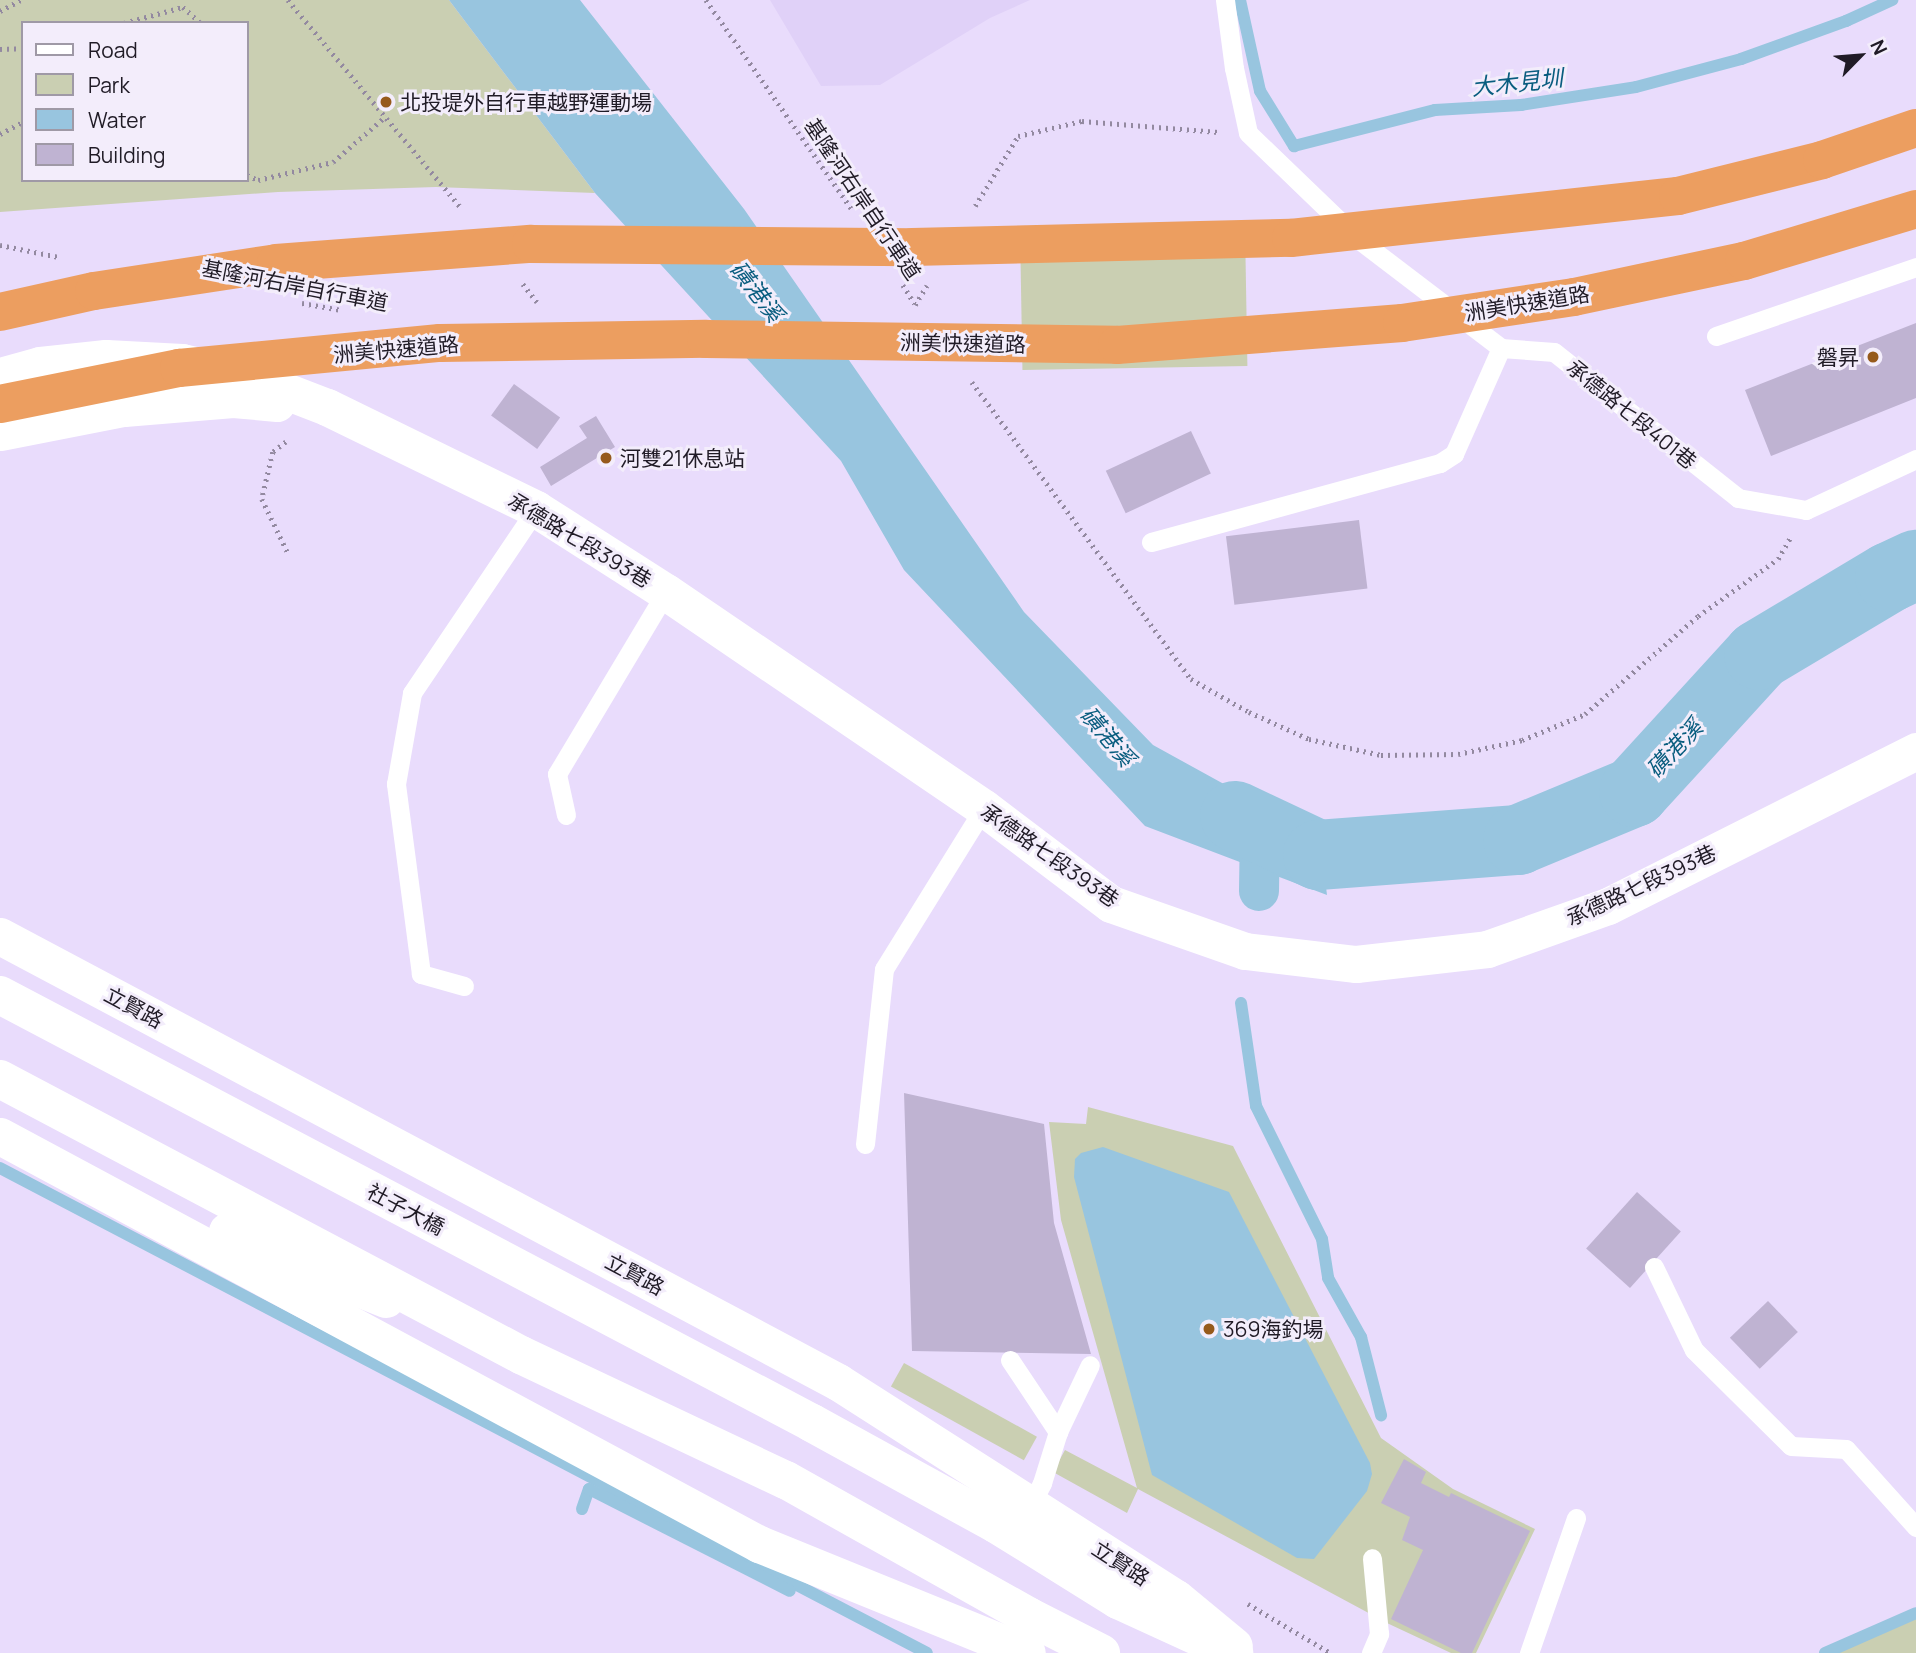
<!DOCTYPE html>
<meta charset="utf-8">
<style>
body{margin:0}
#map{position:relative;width:1916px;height:1653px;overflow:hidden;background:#e9dcfc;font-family:Manrope,"Noto Sans TC",sans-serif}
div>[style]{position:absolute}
.built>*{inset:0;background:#e0d1f8}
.green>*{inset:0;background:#cacfb2;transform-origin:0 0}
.water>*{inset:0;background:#98c5df}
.stream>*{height:12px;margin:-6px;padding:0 6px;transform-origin:6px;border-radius:6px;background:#98c5df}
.canal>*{height:40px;margin:-20px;padding:0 20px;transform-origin:20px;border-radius:20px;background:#98c5df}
.river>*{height:70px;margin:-35px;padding:0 35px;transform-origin:35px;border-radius:35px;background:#98c5df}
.building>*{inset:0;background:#bfb3d2;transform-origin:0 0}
.path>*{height:4.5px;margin-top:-2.25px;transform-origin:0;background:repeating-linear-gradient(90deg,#9389a0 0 2px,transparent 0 7px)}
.service>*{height:19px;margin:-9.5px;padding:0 9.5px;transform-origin:9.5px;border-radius:9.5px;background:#fff}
.minor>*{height:37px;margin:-18.5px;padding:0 18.5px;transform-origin:18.5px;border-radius:18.5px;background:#fff}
.tertiary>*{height:38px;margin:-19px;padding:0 19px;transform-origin:19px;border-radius:19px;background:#fff}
.trunk>*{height:38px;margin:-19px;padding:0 19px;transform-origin:19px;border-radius:19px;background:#ec9e60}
.dots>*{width:19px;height:19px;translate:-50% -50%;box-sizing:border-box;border:4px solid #f3edfb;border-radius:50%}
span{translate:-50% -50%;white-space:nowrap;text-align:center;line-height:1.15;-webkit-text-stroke:6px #f3edfb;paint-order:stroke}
.poi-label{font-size:21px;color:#201b26}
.left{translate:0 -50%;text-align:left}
.right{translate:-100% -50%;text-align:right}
.street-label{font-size:21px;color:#201b26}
.water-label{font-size:23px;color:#095d7f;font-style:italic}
.legend{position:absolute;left:21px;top:21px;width:228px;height:161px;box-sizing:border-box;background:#f3edfb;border:2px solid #9f99a6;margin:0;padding:9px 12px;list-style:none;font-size:21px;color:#201b26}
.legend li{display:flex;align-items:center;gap:14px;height:35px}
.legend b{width:35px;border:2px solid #9f99a6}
.north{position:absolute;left:1825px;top:21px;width:70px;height:70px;-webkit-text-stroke:5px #f3edfb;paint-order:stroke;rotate:65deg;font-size:19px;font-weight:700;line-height:28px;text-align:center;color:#201b26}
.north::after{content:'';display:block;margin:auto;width:24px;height:32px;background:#201b26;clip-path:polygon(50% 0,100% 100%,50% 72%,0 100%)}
</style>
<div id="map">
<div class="built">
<i style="clip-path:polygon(770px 0,1030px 0,990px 18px,880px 85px,821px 86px)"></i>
</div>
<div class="green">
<i style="clip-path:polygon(evenodd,0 0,449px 0,595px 193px,436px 187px,278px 192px,0 212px,0 0,23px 23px,247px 23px,247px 180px,23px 180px,23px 23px)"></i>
<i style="left:1245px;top:228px;width:138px;height:225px;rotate:89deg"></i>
<i style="clip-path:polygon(1088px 1107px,1233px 1146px,1381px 1438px,1453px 1489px,1535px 1529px,1476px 1653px,1451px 1653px,1389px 1624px,1138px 1489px,1127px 1513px,1053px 1472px,1065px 1450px,1137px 1488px,1061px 1220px,1049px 1122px,1086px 1124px)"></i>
<i style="left:904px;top:1363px;width:152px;height:27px;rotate:29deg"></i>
<i style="clip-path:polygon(1916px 1618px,1916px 1653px,1831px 1653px)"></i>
</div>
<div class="water">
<i style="clip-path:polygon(449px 0,580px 0,744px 209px,1024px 612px,1153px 745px,1320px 837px,1327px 895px,1145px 826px,904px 570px,841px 461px,595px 193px)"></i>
<i style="clip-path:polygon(1103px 1147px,1229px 1192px,1370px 1463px,1372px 1474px,1367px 1491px,1314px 1559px,1297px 1558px,1152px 1475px,1074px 1177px,1075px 1159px,1081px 1153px)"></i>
</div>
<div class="stream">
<i style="left:1240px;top:0;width:93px;rotate:77.6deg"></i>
<i style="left:1260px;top:91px;width:65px;rotate:58.3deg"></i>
<i style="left:1294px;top:146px;width:146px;rotate:-14.3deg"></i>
<i style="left:1435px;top:110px;width:86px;rotate:-3.3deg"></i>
<i style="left:1521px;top:105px;width:116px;rotate:-8.9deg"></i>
<i style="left:1636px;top:87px;width:109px;rotate:-14.9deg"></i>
<i style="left:1741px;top:59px;width:112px;rotate:-19.9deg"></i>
<i style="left:1846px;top:21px;width:51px;rotate:-24.5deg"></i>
<i style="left:1241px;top:1003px;width:104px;rotate:81.7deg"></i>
<i style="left:1256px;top:1106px;width:148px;rotate:63.6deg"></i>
<i style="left:1322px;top:1239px;width:39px;rotate:81deg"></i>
<i style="left:1328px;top:1278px;width:68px;rotate:60.8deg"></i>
<i style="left:1361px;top:1337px;width:81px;rotate:75.6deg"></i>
<i style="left:0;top:1168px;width:1046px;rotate:27.62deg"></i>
<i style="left:582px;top:1509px;width:21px;rotate:-71deg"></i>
<i style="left:589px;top:1489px;width:225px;rotate:26.9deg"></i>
<i style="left:1825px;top:1653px;width:99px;rotate:-23.7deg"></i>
</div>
<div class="canal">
<i style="left:1259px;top:891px;width:64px;rotate:-89.1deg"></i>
</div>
<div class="river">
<i style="left:1235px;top:816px;width:92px;rotate:25.2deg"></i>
<i style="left:1318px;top:855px;width:201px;rotate:-4.3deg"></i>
<i style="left:1518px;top:840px;width:126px;rotate:-22.5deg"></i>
<i style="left:1634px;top:792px;width:185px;rotate:-47.6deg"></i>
<i style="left:1759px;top:655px;width:152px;rotate:-30.8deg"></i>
<i style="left:1890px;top:577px;width:29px;rotate:-25deg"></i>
</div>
<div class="building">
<i style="clip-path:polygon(1916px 323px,1916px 398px,1771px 456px,1745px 390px)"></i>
<i style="left:514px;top:384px;width:57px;height:39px;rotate:36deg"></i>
<i style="clip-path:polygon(596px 416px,615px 447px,551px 486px,540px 467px,587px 438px,579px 426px)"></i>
<i style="left:1191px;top:431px;width:47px;height:94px;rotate:65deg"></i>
<i style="left:1359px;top:520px;width:69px;height:134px;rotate:83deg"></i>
<i style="clip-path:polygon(904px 1093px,1044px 1124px,1054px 1223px,1091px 1354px,912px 1351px)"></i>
<i style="left:1637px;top:1192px;width:59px;height:76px;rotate:42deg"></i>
<i style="left:1768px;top:1301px;width:43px;height:53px;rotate:46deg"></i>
<i style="clip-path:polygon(1404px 1459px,1426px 1472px,1421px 1483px,1449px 1497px,1451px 1493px,1530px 1531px,1472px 1653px,1461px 1653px,1391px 1619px,1423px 1550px,1402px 1540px,1410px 1517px,1381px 1503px)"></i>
</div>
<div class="path">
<i style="left:288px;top:0;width:272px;rotate:50.2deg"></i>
<i style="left:706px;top:0;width:254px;rotate:55.1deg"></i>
<i style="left:0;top:11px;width:24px;rotate:-28deg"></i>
<i style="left:124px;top:23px;width:61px;rotate:-15.2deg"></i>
<i style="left:183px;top:7px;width:24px;rotate:42deg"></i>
<i style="left:0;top:49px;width:23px;rotate:-2deg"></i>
<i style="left:0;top:134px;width:26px;rotate:-28deg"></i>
<i style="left:247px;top:175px;width:12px;rotate:24deg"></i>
<i style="left:258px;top:180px;width:77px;rotate:-13.5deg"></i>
<i style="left:333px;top:162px;width:70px;rotate:-41deg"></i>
<i style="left:975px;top:206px;width:82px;rotate:-58.4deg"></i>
<i style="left:1018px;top:136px;width:66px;rotate:-13.2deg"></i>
<i style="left:1082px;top:121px;width:137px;rotate:4.6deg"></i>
<i style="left:0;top:245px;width:60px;rotate:11.5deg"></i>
<i style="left:523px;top:284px;width:23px;rotate:52deg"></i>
<i style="left:903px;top:285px;width:22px;rotate:58deg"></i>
<i style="left:302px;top:303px;width:40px;rotate:10deg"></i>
<i style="left:915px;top:305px;width:23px;rotate:-59deg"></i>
<i style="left:972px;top:382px;width:369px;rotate:53.6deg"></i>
<i style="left:1191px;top:679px;width:67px;rotate:29.6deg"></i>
<i style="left:1249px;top:712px;width:66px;rotate:24.2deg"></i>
<i style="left:1309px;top:739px;width:74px;rotate:12.5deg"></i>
<i style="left:1381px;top:755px;width:77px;rotate:-0.7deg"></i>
<i style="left:1458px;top:754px;width:66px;rotate:-12.3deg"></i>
<i style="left:1522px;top:740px;width:68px;rotate:-22.4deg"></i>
<i style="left:1585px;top:714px;width:150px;rotate:-40.9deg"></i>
<i style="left:1698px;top:616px;width:98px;rotate:-35.5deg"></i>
<i style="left:1778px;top:559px;width:24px;rotate:-60deg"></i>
<i style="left:286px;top:442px;width:16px;rotate:142deg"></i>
<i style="left:273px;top:452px;width:48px;rotate:103.2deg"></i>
<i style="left:262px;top:499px;width:62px;rotate:64.3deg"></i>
<i style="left:1248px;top:1604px;width:96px;rotate:30.6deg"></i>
</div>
<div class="service">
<i style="left:1225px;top:0;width:69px;rotate:82.5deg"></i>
<i style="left:1234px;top:68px;width:66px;rotate:77.8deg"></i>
<i style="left:1248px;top:133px;width:153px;rotate:43.9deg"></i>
<i style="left:1358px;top:239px;width:180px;rotate:37.3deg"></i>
<i style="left:1501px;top:348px;width:53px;rotate:4.3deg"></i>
<i style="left:1554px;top:352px;width:235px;rotate:38.4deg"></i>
<i style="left:1738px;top:498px;width:69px;rotate:10deg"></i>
<i style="left:1806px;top:510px;width:121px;rotate:-24.9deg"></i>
<i style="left:1716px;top:336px;width:212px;rotate:-19deg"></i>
<i style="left:1151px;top:542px;width:300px;rotate:-15.3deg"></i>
<i style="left:1440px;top:463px;width:17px;rotate:-33deg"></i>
<i style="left:1454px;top:454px;width:116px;rotate:-66.1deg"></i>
<i style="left:566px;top:815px;width:42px;rotate:-102.4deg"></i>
<i style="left:557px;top:774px;width:212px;rotate:-59.1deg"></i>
<i style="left:464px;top:986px;width:45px;rotate:-164.4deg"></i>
<i style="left:421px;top:974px;width:192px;rotate:-97.5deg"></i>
<i style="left:396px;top:784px;width:92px;rotate:-80deg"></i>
<i style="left:412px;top:693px;width:222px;rotate:-56deg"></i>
<i style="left:865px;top:1144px;width:176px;rotate:-83.8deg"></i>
<i style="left:884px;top:969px;width:190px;rotate:-58.2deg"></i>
<i style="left:1654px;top:1267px;width:92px;rotate:64.3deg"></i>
<i style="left:1694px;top:1350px;width:136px;rotate:44.7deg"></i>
<i style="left:1791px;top:1446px;width:55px;rotate:3.1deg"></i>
<i style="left:1846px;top:1449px;width:105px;rotate:48.1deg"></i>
<i style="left:1010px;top:1360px;width:87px;rotate:56.3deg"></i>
<i style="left:1031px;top:1504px;width:24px;rotate:-62deg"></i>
<i style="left:1042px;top:1483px;width:53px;rotate:-72.6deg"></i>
<i style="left:1058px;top:1432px;width:74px;rotate:-64.5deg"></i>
<i style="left:1371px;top:1653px;width:21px;rotate:-67deg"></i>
<i style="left:1379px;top:1634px;width:76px;rotate:-95.3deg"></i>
<i style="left:1529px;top:1653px;width:143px;rotate:-70.8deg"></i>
</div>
<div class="minor">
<i style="left:0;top:376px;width:41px;rotate:-15.4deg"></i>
<i style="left:40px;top:365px;width:66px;rotate:-6.1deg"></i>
<i style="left:106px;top:358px;width:76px;rotate:3deg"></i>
<i style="left:182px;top:362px;width:74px;rotate:13.3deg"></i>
<i style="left:254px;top:379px;width:78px;rotate:21deg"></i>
<i style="left:327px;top:407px;width:233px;rotate:26deg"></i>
<i style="left:536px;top:509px;width:154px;rotate:32.6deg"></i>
<i style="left:666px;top:592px;width:384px;rotate:34.2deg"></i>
<i style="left:984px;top:808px;width:159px;rotate:37.1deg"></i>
<i style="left:1111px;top:904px;width:142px;rotate:19.3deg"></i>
<i style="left:1245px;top:951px;width:112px;rotate:6.7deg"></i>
<i style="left:1356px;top:964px;width:132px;rotate:-6.5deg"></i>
<i style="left:1487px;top:949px;width:128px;rotate:-19.6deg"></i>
<i style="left:1608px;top:906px;width:345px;rotate:-26.7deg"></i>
<i style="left:0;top:432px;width:126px;rotate:-11deg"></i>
<i style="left:124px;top:408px;width:109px;rotate:-4.7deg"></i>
<i style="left:233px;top:399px;width:44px;rotate:5.2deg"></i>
<i style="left:0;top:936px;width:949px;rotate:28.02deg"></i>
<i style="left:838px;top:1382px;width:401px;rotate:32.6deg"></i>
<i style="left:1176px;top:1598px;width:75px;rotate:39.6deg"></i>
<i style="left:0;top:1136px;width:862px;rotate:28.26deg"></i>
<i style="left:759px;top:1544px;width:289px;rotate:22.1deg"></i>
<i style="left:227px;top:1231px;width:31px;rotate:29deg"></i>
<i style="left:254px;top:1246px;width:142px;rotate:21.9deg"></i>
</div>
<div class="tertiary">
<i style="left:0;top:995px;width:918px;rotate:27.79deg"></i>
<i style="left:812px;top:1423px;width:210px;rotate:28.8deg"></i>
<i style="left:996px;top:1524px;width:144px;rotate:31.9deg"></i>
<i style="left:1118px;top:1600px;width:128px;rotate:24.6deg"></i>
<i style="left:0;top:1079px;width:590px;rotate:27.91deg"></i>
<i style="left:521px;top:1355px;width:293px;rotate:25.3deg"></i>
<i style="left:786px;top:1480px;width:278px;rotate:29.3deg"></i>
<i style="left:1028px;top:1616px;width:82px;rotate:26.9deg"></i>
</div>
<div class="trunk">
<i style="left:0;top:312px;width:96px;rotate:-12.6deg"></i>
<i style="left:94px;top:291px;width:184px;rotate:-8.7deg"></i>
<i style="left:276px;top:263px;width:256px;rotate:-4.3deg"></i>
<i style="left:531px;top:244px;width:381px;rotate:0.5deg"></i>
<i style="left:912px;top:247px;width:379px;rotate:-1.4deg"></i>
<i style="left:1291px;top:238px;width:389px;rotate:-6.2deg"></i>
<i style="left:1678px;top:196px;width:148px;rotate:-14deg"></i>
<i style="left:1822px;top:160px;width:99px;rotate:-18.8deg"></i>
<i style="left:0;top:404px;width:183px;rotate:-11.4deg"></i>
<i style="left:179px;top:368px;width:262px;rotate:-5.5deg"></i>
<i style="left:440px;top:343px;width:266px;rotate:-0.9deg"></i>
<i style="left:706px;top:339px;width:411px;rotate:0.8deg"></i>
<i style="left:1117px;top:345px;width:286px;rotate:-4.4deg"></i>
<i style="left:1402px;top:323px;width:174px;rotate:-8.6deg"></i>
<i style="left:1574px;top:297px;width:174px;rotate:-12deg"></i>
<i style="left:1744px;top:261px;width:180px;rotate:-16.8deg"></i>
</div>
<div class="dots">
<i style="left:386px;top:102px;background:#965a1c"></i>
<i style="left:1873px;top:357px;background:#965a1c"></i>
<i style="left:606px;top:458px;background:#965a1c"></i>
<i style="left:1209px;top:1329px;background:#965a1c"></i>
</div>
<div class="poi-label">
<span class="left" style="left:400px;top:102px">北投堤外自行車越野運動場</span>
<span class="right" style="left:1859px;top:357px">磐昇</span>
<span class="left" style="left:620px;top:458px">河雙21休息站</span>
<span class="left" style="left:1223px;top:1329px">369海釣場</span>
</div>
<div class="street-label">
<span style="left:863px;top:199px;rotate:56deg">基隆河右岸自行車道</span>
<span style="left:295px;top:285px;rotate:11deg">基隆河右岸自行車道</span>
<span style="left:1527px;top:303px;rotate:-9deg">洲美快速道路</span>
<span style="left:963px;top:343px;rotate:1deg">洲美快速道路</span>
<span style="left:396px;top:349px;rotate:-5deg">洲美快速道路</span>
<span style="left:1632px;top:414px;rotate:39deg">承德路七段401巷</span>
<span style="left:580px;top:540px;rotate:31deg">承德路七段393巷</span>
<span style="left:1050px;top:855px;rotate:35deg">承德路七段393巷</span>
<span style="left:1641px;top:885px;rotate:-25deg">承德路七段393巷</span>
<span style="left:134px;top:1007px;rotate:28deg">立賢路</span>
<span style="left:406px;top:1209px;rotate:28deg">社子大橋</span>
<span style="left:635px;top:1274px;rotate:28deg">立賢路</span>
<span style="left:1121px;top:1563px;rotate:33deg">立賢路</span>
</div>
<div class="water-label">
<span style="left:1517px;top:82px;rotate:-6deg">大木見圳</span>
<span style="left:757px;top:291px;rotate:52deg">磺港溪</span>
<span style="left:1108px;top:736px;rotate:50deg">磺港溪</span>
<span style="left:1674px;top:748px;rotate:-47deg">磺港溪</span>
</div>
<ul class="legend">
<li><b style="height:9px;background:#fff"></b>Road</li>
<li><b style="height:19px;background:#cacfb2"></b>Park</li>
<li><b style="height:19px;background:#98c5df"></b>Water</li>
<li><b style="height:19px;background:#bfb3d2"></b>Building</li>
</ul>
<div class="north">N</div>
</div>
